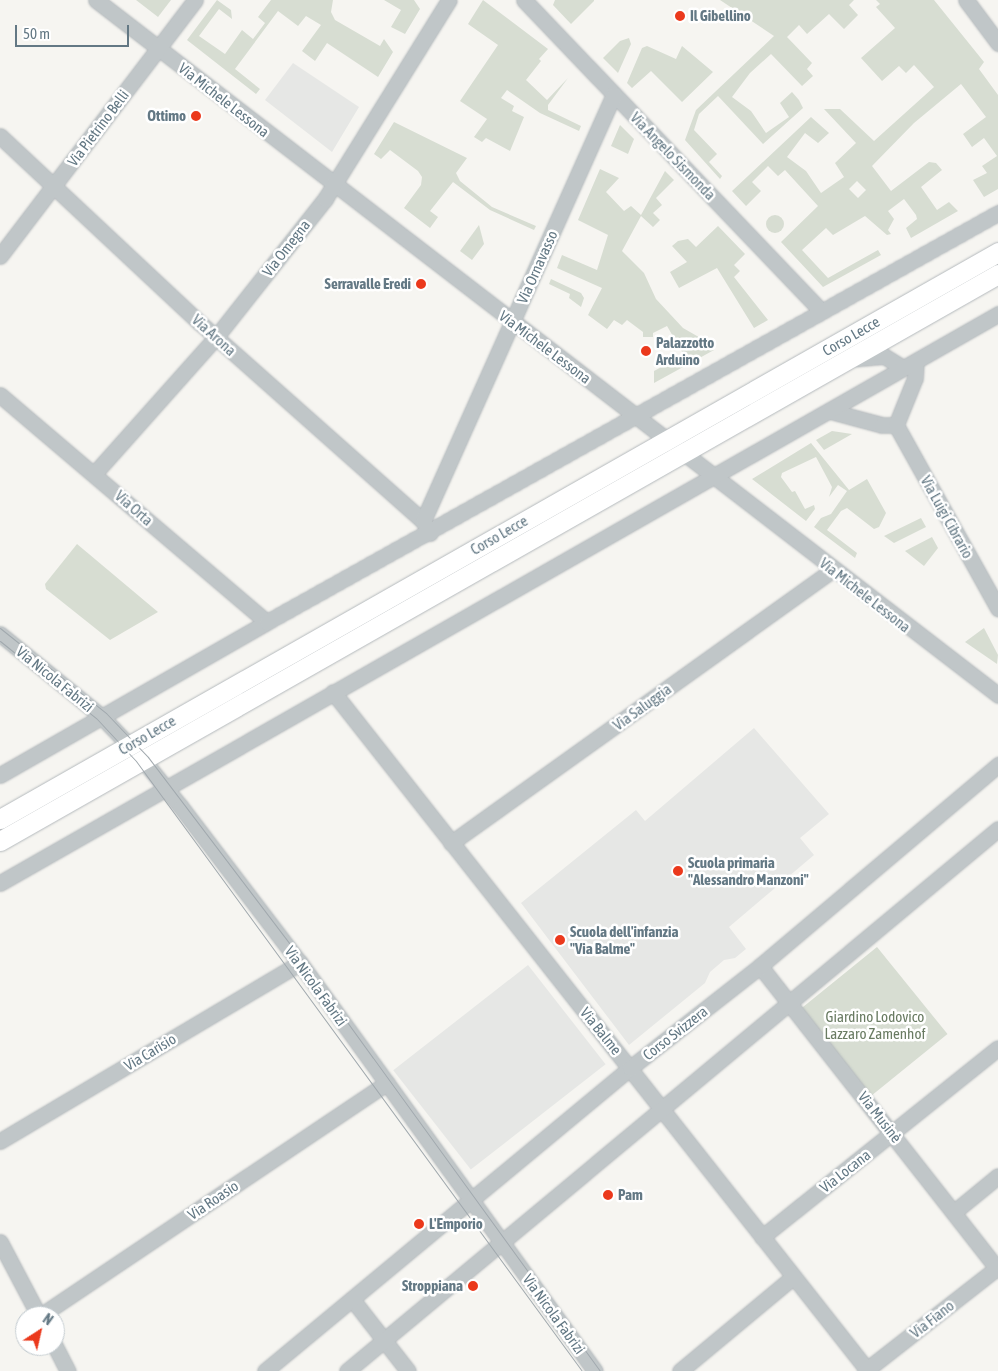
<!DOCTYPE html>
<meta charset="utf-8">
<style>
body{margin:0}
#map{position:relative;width:998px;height:1371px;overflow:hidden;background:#f6f5f1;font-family:"Asap Condensed",sans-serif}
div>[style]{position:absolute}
.built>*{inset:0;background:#e6e7e5;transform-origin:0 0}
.green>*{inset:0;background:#d7ddd2;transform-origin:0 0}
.round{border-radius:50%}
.roads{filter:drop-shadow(0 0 1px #b4b9bc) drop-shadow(0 0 1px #b4b9bc)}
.minor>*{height:15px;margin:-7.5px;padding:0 7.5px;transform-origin:7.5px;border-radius:7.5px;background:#c0c6c8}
.major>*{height:19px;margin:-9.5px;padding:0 9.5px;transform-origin:9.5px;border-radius:9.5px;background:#fff}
.tram>*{height:1px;margin:-0.5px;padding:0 0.5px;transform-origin:0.5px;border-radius:0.5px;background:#a1a9ae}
.dots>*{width:14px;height:14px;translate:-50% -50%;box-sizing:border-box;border:2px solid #fff;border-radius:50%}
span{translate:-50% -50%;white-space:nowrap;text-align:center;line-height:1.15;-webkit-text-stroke:5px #fff;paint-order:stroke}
.poi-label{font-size:15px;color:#637884;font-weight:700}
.left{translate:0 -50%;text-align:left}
.right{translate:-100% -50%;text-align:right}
.street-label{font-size:15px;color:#637884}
.park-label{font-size:15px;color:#697b62}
.north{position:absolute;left:15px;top:1306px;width:50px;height:50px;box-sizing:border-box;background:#fff;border:1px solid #c1c9ce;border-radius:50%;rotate:35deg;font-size:14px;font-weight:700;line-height:20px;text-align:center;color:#637884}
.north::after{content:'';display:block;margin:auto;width:18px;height:22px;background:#eb391c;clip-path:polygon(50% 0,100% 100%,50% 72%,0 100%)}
.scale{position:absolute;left:15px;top:25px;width:114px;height:22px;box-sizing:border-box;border:2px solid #637884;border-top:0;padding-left:6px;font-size:15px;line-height:18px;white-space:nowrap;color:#637884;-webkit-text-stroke:4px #fff;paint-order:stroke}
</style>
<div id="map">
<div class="built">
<i style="clip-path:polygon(293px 63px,359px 107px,332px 152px,265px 100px)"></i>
<i style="clip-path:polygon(754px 728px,829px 814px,800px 838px,814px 855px,729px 927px,746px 949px,735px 958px,724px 960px,710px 972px,705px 983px,629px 1045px,521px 903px,636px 810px,645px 821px)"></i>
<i style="left:528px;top:965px;width:126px;height:171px;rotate:52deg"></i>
</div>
<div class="green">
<i style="clip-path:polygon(136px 0,171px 0,158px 17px)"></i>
<i style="clip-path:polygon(217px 0,231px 10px,232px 19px,219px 9px,199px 36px,225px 54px,242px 30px,253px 39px,265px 23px,258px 17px,271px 0,333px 0,331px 12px,335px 20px,380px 46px,384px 39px,393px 52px,378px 77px,327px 43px,315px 61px,302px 51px,321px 25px,306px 16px,298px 26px,278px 11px,235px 69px,260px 89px,256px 94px,187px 40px)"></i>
<i style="clip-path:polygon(384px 0,414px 0,420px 9px,405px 34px,391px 27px,401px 10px)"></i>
<i style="clip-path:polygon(483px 0,548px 49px,539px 59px,541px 61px,526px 80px,547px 100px,568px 78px,548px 105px,548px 110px,581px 126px,579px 131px,540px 113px,507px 90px,501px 98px,514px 106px,512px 111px,524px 117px,510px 151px,486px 138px,482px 142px,474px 137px,487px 119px,460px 101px,498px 45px,468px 24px)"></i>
<i style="clip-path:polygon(555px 0,594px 0,594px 1px,571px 24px,553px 5px)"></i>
<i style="clip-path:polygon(720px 0,854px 0,849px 5px,858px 15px,844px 29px,829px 14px,807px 34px,799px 25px,787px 37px,812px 63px,807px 69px,813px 76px,802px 86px,771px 54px,750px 73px,732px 97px,751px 111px,766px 133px,789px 117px,780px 103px,792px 92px,799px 100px,803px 108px,763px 144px,718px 96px,699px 114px,694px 130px,717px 154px,709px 162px,722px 176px,720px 179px,685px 140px,696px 110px,774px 36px)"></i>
<i style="clip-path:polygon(evenodd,876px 0,934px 0,984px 62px,979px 69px,998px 95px,998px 189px,984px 197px,973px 180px,987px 173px,982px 166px,997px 156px,984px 138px,972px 147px,963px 134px,986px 117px,961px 84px,914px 123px,872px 166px,891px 191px,929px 162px,936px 163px,942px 170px,921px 187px,937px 210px,949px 202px,958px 211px,911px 238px,906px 228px,917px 219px,916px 215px,904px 199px,888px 211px,894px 219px,888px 230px,891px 234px,887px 235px,865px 216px,833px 235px,826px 228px,802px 250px,828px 278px,878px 250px,881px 255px,823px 287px,781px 242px,818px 206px,785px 170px,778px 176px,768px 166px,752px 182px,761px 191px,746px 206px,732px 191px,811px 117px,829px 133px,818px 143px,805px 133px,787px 157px,806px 171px,821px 193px,844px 177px,835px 163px,856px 143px,824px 109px,840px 109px,874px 141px,934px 87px,914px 65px,906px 73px,899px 66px,882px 81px,861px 58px,895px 28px,876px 7px,880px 4px,876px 0,857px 181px,866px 190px,858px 198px,849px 189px,857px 181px)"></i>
<i style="clip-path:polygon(629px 38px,631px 44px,618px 73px,603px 58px,620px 41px)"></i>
<i style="clip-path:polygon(647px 46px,676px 59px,682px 46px,713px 72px,682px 102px,651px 71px,632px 88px,627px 83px,642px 48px)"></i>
<i style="clip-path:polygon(394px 122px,467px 158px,456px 173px,460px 181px,492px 207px,536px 226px,534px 230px,490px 210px,453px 182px,430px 211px,438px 217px,430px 228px,404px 208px,421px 185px,422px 177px,418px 171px,390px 150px,381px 159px,374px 154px)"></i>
<i style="clip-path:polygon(620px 125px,634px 139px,628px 154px,611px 146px)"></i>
<i style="clip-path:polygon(600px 169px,619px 178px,606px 192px,624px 211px,631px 206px,641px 215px,665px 171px,674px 180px,656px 198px,662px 205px,653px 213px,660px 220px,653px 227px,641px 216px,622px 251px,644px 273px,656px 299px,683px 328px,704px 340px,714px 350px,654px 383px,654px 371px,684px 355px,667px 326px,653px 333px,653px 337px,643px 337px,643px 332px,627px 320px,622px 325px,614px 320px,607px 329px,588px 315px,602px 288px,557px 268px,562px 255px,597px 270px,608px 235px,578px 220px)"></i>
<i class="round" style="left:766px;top:215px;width:18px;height:18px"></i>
<i style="clip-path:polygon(479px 225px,484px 244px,472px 260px,460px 251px)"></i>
<i style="clip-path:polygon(718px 226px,745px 254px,734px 265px,740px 271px,734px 277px,768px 320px,754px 328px,717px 268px,679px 288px,670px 272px,687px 262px,672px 246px,678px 241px,688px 239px,696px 247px)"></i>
<i style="clip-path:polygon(551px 279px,581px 293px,584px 298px,581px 307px,569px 298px,570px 294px,549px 284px)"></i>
<i style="clip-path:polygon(832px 431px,852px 434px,824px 450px,816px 440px)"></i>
<i style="clip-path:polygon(811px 443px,849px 490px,867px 479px,886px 513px,879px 527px,874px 529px,847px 508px,841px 511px,827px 530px,857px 553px,855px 558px,814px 527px,821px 518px,831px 514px,847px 491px,838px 485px,829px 497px,832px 487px,816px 457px,782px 473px,781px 477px,792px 492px,795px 491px,805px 509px,814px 505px,815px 509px,806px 521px,752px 479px)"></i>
<i style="clip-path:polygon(921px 518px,926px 527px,894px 543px,884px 536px)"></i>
<i style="clip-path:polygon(932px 537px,938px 548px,924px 566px,905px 551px)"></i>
<i style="clip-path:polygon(77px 544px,158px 612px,110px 640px,46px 589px,45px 584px)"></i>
<i style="clip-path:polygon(984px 628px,998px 655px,997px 664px,965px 642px)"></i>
<i style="left:877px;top:947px;width:112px;height:100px;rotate:51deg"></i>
</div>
<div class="roads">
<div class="minor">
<i style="left:96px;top:0;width:1139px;rotate:37.61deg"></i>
<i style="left:524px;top:0;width:431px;rotate:46.3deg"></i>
<i style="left:966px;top:0;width:54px;rotate:53.3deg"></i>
<i style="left:0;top:136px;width:274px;rotate:43.1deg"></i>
<i style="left:200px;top:323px;width:298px;rotate:41.6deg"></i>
<i style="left:423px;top:521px;width:14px;rotate:60deg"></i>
<i style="left:0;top:256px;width:322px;rotate:-52.7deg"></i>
<i style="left:850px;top:359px;width:34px;rotate:-5deg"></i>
<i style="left:884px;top:356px;width:22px;rotate:32deg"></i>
<i style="left:0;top:395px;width:350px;rotate:40.4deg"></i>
<i style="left:830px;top:411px;width:54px;rotate:15.1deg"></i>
<i style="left:882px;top:425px;width:14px"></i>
<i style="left:896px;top:425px;width:210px;rotate:60.9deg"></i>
<i style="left:896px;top:425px;width:51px;rotate:-68deg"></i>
<i style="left:915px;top:378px;width:17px;rotate:-87deg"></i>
<i style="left:94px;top:474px;width:183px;rotate:-48.3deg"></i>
<i style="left:216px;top:337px;width:176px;rotate:-51.7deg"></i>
<i style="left:325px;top:199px;width:234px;rotate:-58.1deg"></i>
<i style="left:423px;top:521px;width:467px;rotate:-65.9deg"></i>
<i style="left:0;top:634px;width:130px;rotate:39.1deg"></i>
<i style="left:101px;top:716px;width:61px;rotate:46.3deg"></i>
<i style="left:143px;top:760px;width:60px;rotate:51deg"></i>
<i style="left:181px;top:807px;width:196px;rotate:52.7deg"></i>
<i style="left:300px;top:963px;width:503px;rotate:54.13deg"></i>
<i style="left:333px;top:692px;width:864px;rotate:51.76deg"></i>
<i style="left:0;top:775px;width:308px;rotate:-29.8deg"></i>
<i style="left:267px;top:622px;width:838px;rotate:-29.23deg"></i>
<i style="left:451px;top:843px;width:469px;rotate:-35.6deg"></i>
<i style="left:0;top:883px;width:1149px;rotate:-29.69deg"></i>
<i style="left:760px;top:966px;width:386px;rotate:51.9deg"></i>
<i style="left:0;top:1141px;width:349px;rotate:-30.7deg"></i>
<i style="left:954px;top:1212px;width:57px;rotate:-39.3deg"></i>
<i style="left:762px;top:1237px;width:302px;rotate:-38.7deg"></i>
<i style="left:0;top:1242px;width:84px;rotate:62.2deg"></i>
<i style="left:352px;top:1299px;width:91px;rotate:52.1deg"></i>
<i style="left:40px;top:1316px;width:418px;rotate:-33.9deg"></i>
<i style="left:55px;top:1346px;width:28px;rotate:63deg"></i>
<i style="left:265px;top:1371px;width:474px;rotate:-39.7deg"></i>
<i style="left:630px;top:1068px;width:165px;rotate:-38.1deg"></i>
<i style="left:760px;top:966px;width:312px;rotate:-40.2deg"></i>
<i style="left:347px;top:1371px;width:847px;rotate:-39.78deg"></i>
<i style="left:680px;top:1371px;width:147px;rotate:-39.8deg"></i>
<i style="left:865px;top:1371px;width:169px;rotate:-38deg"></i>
</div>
<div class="major">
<i style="left:0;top:819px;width:1148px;rotate:-29.6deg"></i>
<i style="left:0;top:841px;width:1148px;rotate:-29.6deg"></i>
</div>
</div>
<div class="tram">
<i style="left:0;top:628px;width:136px;rotate:38.7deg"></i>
<i style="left:106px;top:713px;width:61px;rotate:46.3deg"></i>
<i style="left:148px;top:757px;width:246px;rotate:52.8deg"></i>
<i style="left:297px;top:953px;width:516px;rotate:54.06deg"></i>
<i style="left:0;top:641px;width:124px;rotate:38.8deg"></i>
<i style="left:97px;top:719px;width:57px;rotate:47.1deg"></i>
<i style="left:136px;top:761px;width:756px;rotate:53.83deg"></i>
</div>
<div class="dots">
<i style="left:680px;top:16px;background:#eb391c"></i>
<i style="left:196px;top:116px;background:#eb391c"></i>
<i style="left:421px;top:284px;background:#eb391c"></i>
<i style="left:646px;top:351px;background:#eb391c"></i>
<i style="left:678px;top:871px;background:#eb391c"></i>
<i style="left:560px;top:940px;background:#eb391c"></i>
<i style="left:608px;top:1195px;background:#eb391c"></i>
<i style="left:419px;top:1224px;background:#eb391c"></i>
<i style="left:473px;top:1286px;background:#eb391c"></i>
</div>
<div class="poi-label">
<span class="left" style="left:690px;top:16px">Il Gibellino</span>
<span class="right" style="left:186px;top:116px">Ottimo</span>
<span class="right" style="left:411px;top:284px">Serravalle Eredi</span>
<span class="left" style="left:656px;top:351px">Palazzotto<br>Arduino</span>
<span class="left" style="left:688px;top:871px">Scuola primaria<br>"Alessandro Manzoni"</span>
<span class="left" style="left:570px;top:940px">Scuola dell'infanzia<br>"Via Balme"</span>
<span class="left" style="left:618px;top:1195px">Pam</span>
<span class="left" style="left:429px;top:1224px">L'Emporio</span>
<span class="right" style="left:463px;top:1286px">Stroppiana</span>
</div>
<div class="street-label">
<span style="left:224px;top:100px;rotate:38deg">Via Michele Lessona</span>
<span style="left:98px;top:128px;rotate:-53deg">Via Pietrino Belli</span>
<span style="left:673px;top:156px;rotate:46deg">Via Angelo Sismonda</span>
<span style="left:286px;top:248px;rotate:-52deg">Via Omegna</span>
<span style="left:537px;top:267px;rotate:-66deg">Via Ornavasso</span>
<span style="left:214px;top:335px;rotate:42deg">Via Arona</span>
<span style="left:851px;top:336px;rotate:-30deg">Corso Lecce</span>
<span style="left:545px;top:347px;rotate:37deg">Via Michele Lessona</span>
<span style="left:134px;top:508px;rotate:41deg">Via Orta</span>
<span style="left:947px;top:517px;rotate:61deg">Via Luigi Cibrario</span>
<span style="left:499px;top:535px;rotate:-30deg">Corso Lecce</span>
<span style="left:865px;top:595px;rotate:38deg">Via Michele Lessona</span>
<span style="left:55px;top:679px;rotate:39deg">Via Nicola Fabrizi</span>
<span style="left:642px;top:707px;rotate:-36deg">Via Saluggia</span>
<span style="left:147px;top:735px;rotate:-30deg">Corso Lecce</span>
<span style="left:316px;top:986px;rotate:54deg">Via Nicola Fabrizi</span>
<span style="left:601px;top:1031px;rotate:51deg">Via Balme</span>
<span style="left:675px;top:1033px;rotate:-38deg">Corso Svizzera</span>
<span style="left:150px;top:1052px;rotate:-31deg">Via Carisio</span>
<span style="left:880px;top:1117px;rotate:52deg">Via Musinè</span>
<span style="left:845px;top:1171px;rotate:-38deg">Via Locana</span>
<span style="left:213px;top:1200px;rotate:-34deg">Via Roasio</span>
<span style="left:554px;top:1314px;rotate:54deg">Via Nicola Fabrizi</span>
<span style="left:932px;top:1319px;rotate:-38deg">Via Fiano</span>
</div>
<div class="park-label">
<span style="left:875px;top:1025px">Giardino Lodovico<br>Lazzaro Zamenhof</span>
</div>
<div class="north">N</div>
<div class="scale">50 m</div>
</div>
